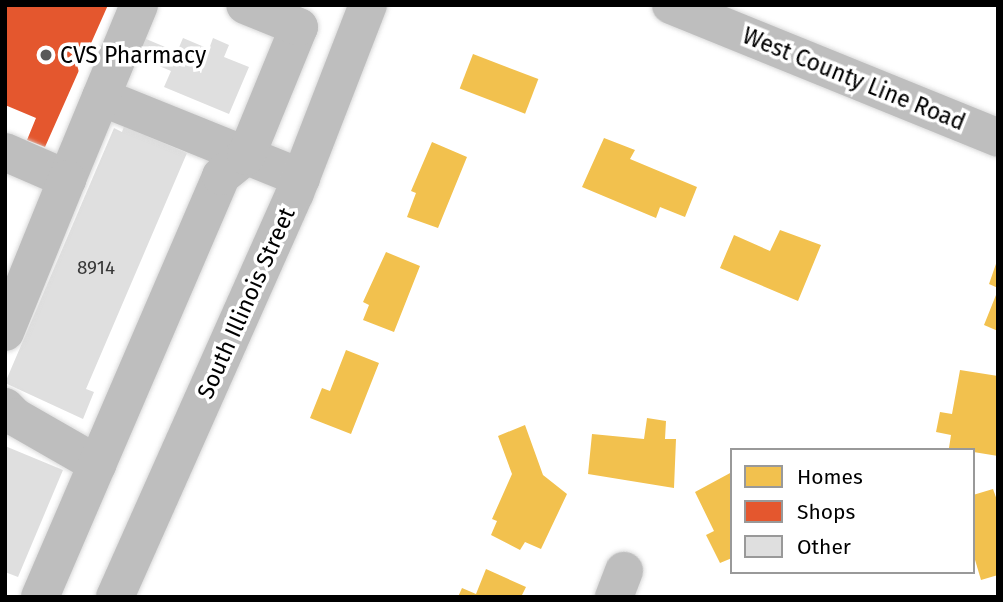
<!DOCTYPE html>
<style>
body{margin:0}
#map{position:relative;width:1003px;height:602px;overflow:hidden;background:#fff;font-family:"Fira Sans",sans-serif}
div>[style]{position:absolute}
.homes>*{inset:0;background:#f2c14e;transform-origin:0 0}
.shops>*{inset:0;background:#e4572e}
.building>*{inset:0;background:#dfdfdf}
.roads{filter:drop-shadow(0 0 2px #dbdbdb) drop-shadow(0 0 2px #dbdbdb)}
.minor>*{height:38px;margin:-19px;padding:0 19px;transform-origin:19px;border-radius:19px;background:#bebebe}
.major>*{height:38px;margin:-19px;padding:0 19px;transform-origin:19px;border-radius:19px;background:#bebebe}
.dots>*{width:19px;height:19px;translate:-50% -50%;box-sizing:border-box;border:4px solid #fff;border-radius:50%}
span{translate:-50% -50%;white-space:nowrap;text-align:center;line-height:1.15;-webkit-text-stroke:7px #fff;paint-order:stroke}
.number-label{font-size:19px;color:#383838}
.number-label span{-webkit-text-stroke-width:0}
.poi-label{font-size:23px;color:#000}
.left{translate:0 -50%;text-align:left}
.street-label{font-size:23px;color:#000}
.frame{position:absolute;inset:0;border:7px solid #000;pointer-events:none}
.legend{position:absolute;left:730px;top:448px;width:245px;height:126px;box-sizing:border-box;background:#fff;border:2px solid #999;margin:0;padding:9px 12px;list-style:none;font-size:21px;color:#000}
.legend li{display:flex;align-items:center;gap:14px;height:35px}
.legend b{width:35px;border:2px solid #999}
</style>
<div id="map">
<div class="homes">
<i style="left:473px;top:54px;width:70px;height:37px;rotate:21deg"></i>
<i style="clip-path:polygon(604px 138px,635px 150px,630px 159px,697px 187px,685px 217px,660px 207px,656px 218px,582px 187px)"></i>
<i style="clip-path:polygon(432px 142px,467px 157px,438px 228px,407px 217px,416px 193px,411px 191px)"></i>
<i style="clip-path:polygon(780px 230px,821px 245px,798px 301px,720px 268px,734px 235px,770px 251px)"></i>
<i style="clip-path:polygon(386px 252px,420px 266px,394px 332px,363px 320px,369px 305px,363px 302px)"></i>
<i style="clip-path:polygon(997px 261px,998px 261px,998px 288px,989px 284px)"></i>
<i style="clip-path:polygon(998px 290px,998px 331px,984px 325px)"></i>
<i style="clip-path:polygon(346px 350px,379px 363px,351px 434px,310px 418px,322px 388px,330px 391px)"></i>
<i style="clip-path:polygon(960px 370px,998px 376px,998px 456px,949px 448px,951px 435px,936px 432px,940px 412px,952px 414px)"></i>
<i style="clip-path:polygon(647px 418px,666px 421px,665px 439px,676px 439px,674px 488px,588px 474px,592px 434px,644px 439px)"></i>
<i style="clip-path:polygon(525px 425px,543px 475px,567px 494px,541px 549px,525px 542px,520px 550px,491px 535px,497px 521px,492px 519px,512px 474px,498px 436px)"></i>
<i style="clip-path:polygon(732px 472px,732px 558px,720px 563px,706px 535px,714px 531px,695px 492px)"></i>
<i style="clip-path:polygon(993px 489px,998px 503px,998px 575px,981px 580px,973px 553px,973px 495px)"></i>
<i style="clip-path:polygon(486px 569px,526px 587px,521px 597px,458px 597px,462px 588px,476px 594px)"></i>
</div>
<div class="shops">
<i style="clip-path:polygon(5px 5px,108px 5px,45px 147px,27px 140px,36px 118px,5px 105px)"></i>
</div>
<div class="building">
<i style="clip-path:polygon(139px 36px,177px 52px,183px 38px,209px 49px,213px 38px,229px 45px,224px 57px,249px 67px,229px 114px,164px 87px,171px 71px,131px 54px)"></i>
<i style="clip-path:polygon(124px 126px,187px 153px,86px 389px,94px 392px,83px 419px,5px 383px,114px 128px,122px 132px)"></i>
<i style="clip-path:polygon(5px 446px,63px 470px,18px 577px,5px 572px)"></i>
</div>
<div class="roads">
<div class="minor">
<i style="left:101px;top:97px;width:216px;rotate:22deg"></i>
<i style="left:5px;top:152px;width:68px;rotate:23.5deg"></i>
<i style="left:67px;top:179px;width:188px;rotate:-67.5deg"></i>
<i style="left:5px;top:332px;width:165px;rotate:-67.9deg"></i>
<i style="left:5px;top:407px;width:14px;rotate:45deg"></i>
<i style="left:15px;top:417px;width:95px;rotate:29.8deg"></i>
<i style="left:40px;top:597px;width:458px;rotate:-66.7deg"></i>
<i style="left:221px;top:176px;width:32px;rotate:-39deg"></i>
<i style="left:246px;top:156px;width:139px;rotate:-67.7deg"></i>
<i style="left:299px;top:27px;width:58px;rotate:-157.8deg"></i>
<i style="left:115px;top:597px;width:442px;rotate:-66deg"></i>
<i style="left:295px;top:193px;width:202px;rotate:-68.8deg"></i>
<i style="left:614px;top:597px;width:28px;rotate:-69deg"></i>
</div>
<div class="major">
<i style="left:671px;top:5px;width:353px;rotate:22.1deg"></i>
</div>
</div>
<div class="dots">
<i style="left:46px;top:55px;background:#595959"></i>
</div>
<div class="number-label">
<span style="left:96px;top:268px">8914</span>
</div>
<div class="poi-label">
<span class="left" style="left:60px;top:55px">CVS Pharmacy</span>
</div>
<div class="street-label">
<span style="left:854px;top:79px;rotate:22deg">West County Line Road</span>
<span style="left:246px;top:303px;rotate:-66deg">South Illinois Street</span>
</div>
<div class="frame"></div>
<ul class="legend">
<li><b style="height:19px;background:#f2c14e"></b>Homes</li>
<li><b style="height:19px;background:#e4572e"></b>Shops</li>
<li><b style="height:19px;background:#dfdfdf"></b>Other</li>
</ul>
</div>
